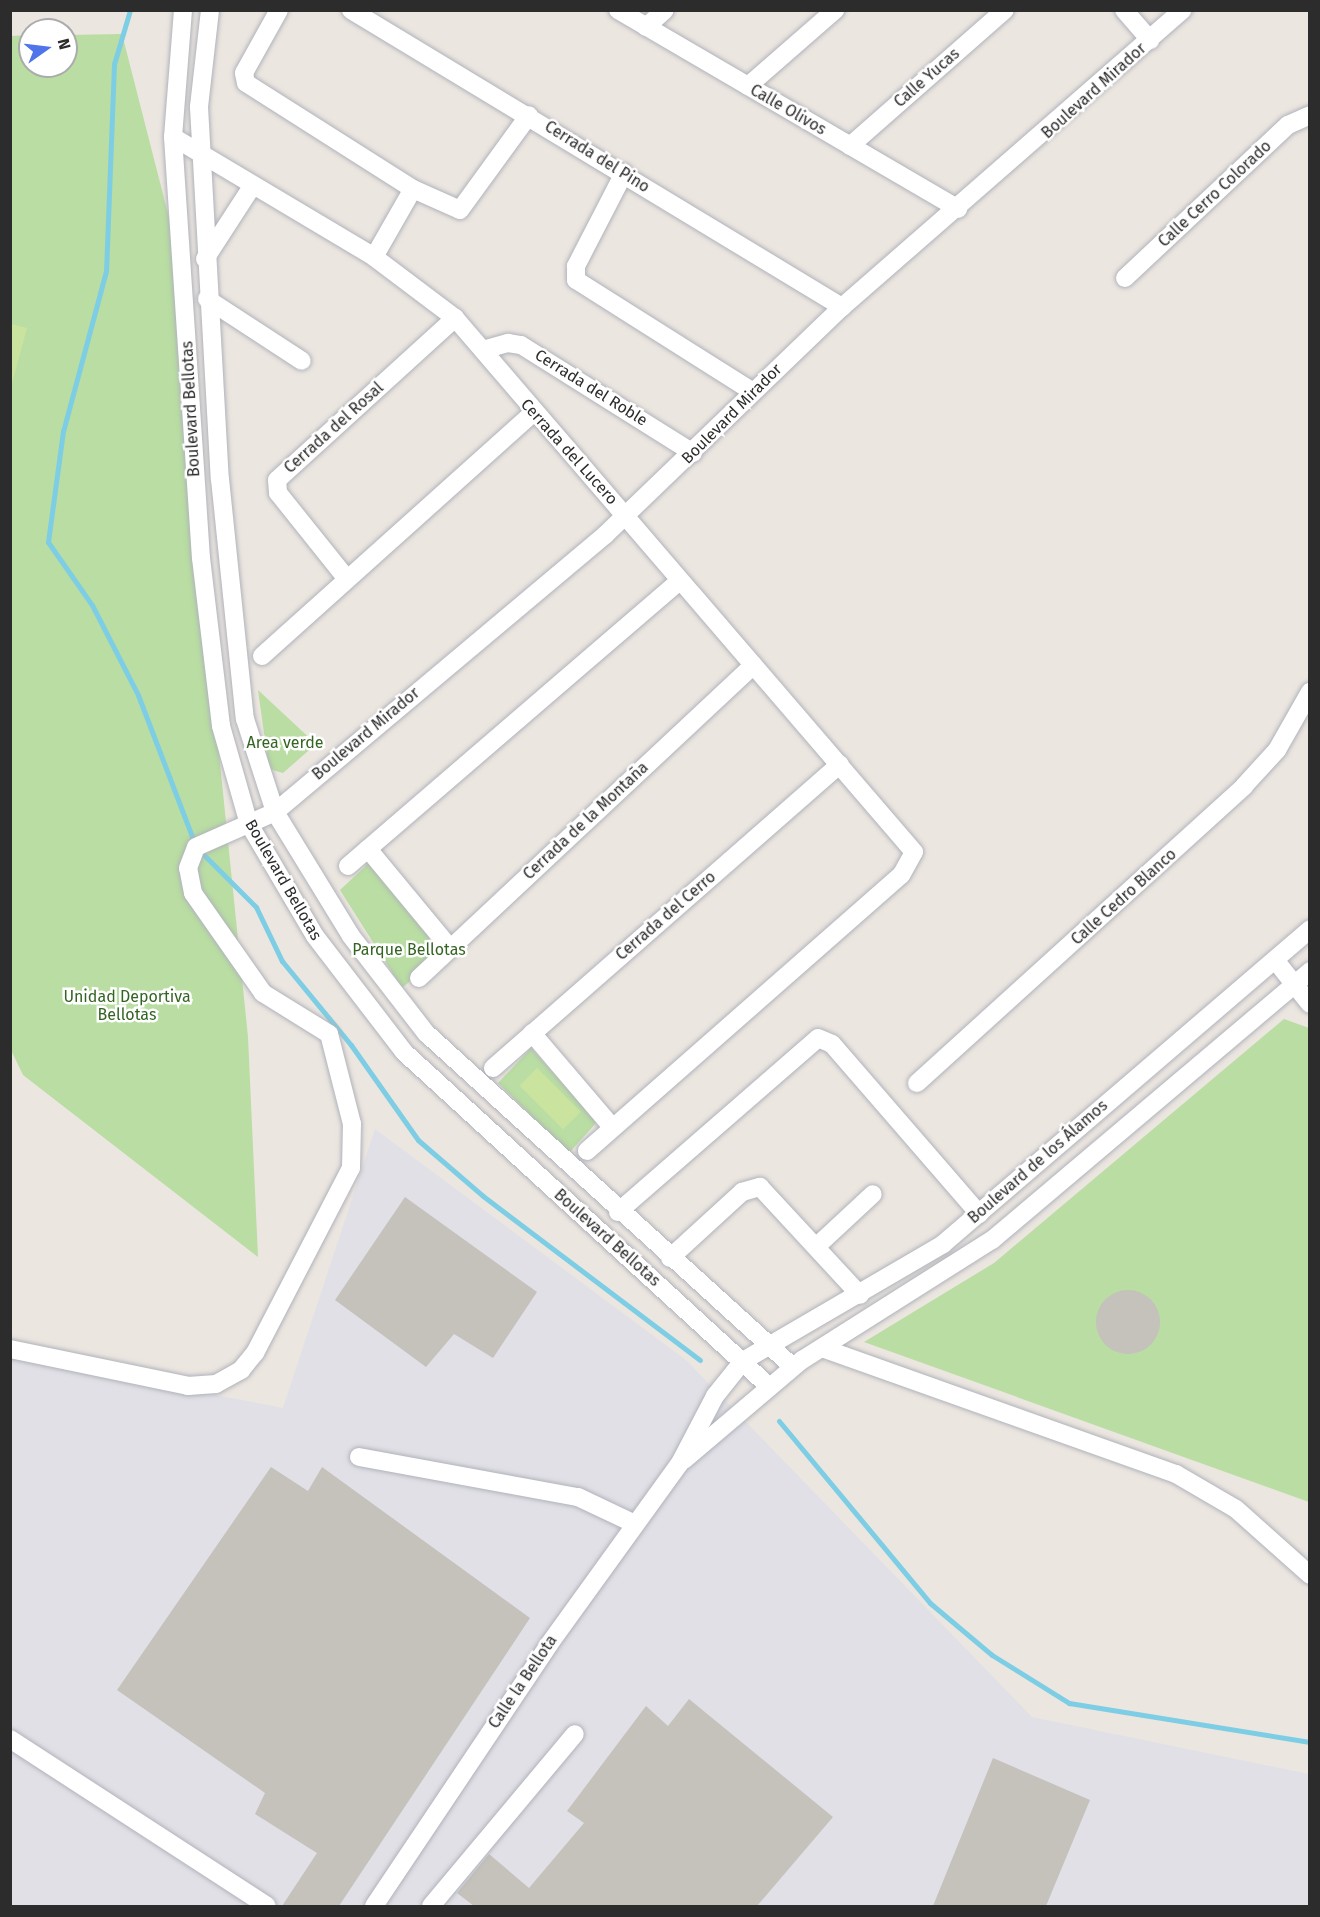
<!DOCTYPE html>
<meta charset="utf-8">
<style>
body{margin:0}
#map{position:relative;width:1320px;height:1917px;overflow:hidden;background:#ece6e0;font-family:"Fira Sans",sans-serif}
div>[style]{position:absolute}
.industrial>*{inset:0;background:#e1e0e6}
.green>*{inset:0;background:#b9dda2}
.pitch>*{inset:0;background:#cae49f;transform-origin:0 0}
.stream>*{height:5px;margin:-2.5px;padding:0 2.5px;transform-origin:2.5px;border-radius:2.5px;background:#7dcee4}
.building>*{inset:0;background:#c5c1bb}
.round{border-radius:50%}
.roads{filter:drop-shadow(0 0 2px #b0b3bb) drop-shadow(0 0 2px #b0b3bb)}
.minor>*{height:18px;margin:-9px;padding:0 9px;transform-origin:9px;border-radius:9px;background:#fff}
span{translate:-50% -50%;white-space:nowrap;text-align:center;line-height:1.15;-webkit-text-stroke:5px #fff;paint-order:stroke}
.street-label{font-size:16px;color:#2c2c2c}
.park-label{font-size:16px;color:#336422}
.frame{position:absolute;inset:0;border:12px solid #2c2c2c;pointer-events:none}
.north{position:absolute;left:18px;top:18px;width:60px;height:60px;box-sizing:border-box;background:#fff;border:2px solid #ababab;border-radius:50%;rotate:76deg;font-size:16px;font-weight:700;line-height:24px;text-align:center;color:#2c2c2c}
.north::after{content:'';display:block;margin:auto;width:21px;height:27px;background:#5074ea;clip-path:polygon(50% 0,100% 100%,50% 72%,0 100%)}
</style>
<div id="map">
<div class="industrial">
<i style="clip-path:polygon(375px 1129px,686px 1360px,1032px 1717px,1309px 1774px,1309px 1906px,11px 1906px,10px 1355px,283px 1408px)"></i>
</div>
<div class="green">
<i style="clip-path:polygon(122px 34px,176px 245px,199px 558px,248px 1037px,258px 1257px,23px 1075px,11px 1050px,11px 36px,30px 35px,30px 66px,66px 66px,66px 35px)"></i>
<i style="clip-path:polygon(258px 690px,316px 744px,283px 773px,269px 769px)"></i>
<i style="clip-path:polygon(369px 863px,445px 952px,402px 988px,340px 890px)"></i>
<i style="clip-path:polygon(1284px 1019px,1309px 1028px,1309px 1502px,864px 1342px,994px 1263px)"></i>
<i style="clip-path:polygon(531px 1048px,597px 1122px,569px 1153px,498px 1083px)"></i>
</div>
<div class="pitch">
<i style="clip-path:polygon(11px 324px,27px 328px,11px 387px,10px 324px)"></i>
<i style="left:537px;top:1068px;width:62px;height:25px;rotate:45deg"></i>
</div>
<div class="stream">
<i style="left:130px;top:10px;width:56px;rotate:106.5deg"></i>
<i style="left:114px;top:64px;width:207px;rotate:92.2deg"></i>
<i style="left:106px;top:271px;width:166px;rotate:105deg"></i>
<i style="left:63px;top:431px;width:112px;rotate:97.7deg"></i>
<i style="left:48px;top:542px;width:77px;rotate:55.1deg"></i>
<i style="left:92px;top:605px;width:101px;rotate:62.9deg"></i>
<i style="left:138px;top:695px;width:163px;rotate:69.1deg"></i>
<i style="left:196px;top:847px;width:85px;rotate:45deg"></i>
<i style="left:256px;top:907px;width:60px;rotate:64.3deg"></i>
<i style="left:282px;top:961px;width:109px;rotate:50.6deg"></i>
<i style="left:351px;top:1045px;width:116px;rotate:54.8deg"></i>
<i style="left:418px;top:1140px;width:86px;rotate:40.7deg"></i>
<i style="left:483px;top:1196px;width:272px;rotate:37.1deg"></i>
<i style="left:779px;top:1421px;width:236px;rotate:50.3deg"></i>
<i style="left:930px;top:1603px;width:81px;rotate:40deg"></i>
<i style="left:992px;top:1655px;width:91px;rotate:31.9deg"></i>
<i style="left:1069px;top:1703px;width:244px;rotate:9.2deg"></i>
</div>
<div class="building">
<i style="clip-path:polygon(405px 1197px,537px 1292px,493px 1358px,454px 1334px,426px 1367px,335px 1300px)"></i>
<i class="round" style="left:1096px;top:1290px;width:64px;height:64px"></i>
<i style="clip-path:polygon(271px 1467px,308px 1491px,322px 1467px,530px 1618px,339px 1906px,282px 1906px,317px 1853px,255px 1814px,265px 1793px,117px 1690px)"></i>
<i style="clip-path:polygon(689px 1699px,833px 1817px,757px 1906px,474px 1906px,457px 1893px,489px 1854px,529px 1888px,584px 1823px,567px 1811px,646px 1706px,668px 1726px)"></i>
<i style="clip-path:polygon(993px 1758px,1090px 1800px,1046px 1906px,933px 1906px)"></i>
</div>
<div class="roads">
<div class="minor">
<i style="left:183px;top:10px;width:127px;rotate:94.5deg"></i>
<i style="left:173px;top:137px;width:422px;rotate:86.2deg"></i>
<i style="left:201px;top:558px;width:169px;rotate:83.2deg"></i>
<i style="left:221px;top:726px;width:102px;rotate:74.1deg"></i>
<i style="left:249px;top:824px;width:130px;rotate:59.5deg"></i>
<i style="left:315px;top:936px;width:146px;rotate:52.5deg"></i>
<i style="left:404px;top:1052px;width:495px;rotate:42.5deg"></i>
<i style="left:210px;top:10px;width:98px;rotate:96.5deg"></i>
<i style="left:199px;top:107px;width:373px;rotate:86.8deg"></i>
<i style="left:220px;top:479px;width:241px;rotate:84.1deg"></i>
<i style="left:245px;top:719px;width:98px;rotate:72.1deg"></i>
<i style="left:275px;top:812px;width:145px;rotate:58.5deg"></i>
<i style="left:351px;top:936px;width:123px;rotate:52.3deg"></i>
<i style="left:426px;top:1033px;width:496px;rotate:42.3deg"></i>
<i style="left:279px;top:10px;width:72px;rotate:119.1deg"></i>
<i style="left:244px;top:73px;width:10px;rotate:79deg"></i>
<i style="left:246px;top:83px;width:198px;rotate:32.4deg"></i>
<i style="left:413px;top:189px;width:51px;rotate:24.1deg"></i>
<i style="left:460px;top:210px;width:117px;rotate:-54deg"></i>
<i style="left:351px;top:10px;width:574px;rotate:31.17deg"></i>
<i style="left:618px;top:10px;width:394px;rotate:30.3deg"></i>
<i style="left:1124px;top:10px;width:40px;rotate:49deg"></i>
<i style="left:646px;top:27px;width:25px;rotate:-42deg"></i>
<i style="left:748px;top:86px;width:116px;rotate:-41.1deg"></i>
<i style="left:173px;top:137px;width:234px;rotate:30.8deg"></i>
<i style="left:374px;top:257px;width:101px;rotate:37deg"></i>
<i style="left:455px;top:318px;width:704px;rotate:49.32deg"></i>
<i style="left:914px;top:852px;width:26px;rotate:119deg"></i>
<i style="left:901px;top:875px;width:418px;rotate:138.7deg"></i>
<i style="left:850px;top:146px;width:206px;rotate:-41.3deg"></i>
<i style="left:624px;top:173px;width:105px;rotate:117.3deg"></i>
<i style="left:576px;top:266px;width:14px;rotate:90deg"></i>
<i style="left:576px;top:280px;width:209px;rotate:32.3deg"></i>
<i style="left:374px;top:257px;width:78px;rotate:-60.2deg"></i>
<i style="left:205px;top:259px;width:88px;rotate:-57deg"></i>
<i style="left:1125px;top:278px;width:224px;rotate:-43.2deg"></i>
<i style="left:1288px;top:125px;width:24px;rotate:-24deg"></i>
<i style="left:207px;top:299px;width:113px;rotate:33.1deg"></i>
<i style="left:483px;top:350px;width:26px;rotate:-16deg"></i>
<i style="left:508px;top:343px;width:13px;rotate:9deg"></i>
<i style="left:521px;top:345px;width:203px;rotate:32.1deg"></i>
<i style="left:347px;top:579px;width:110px;rotate:-128.7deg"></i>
<i style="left:278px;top:493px;width:13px;rotate:-94deg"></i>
<i style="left:277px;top:480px;width:241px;rotate:-42.3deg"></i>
<i style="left:262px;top:656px;width:363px;rotate:-41.9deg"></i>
<i style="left:368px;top:849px;width:127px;rotate:50.4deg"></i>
<i style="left:348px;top:866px;width:435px;rotate:-40.7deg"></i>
<i style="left:1275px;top:960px;width:56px;rotate:51.5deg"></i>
<i style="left:419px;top:978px;width:458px;rotate:-43.1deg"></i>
<i style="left:532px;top:1033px;width:123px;rotate:49.6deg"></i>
<i style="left:493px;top:1068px;width:461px;rotate:-41.2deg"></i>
<i style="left:917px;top:1083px;width:442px;rotate:-42.2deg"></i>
<i style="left:1244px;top:786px;width:49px;rotate:-47.5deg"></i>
<i style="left:1277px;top:750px;width:67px;rotate:-60.4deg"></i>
<i style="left:618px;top:1212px;width:265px;rotate:-41deg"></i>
<i style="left:818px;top:1038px;width:15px;rotate:23deg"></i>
<i style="left:832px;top:1044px;width:225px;rotate:49.1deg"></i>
<i style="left:817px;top:1246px;width:76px;rotate:-42.9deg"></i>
<i style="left:670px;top:1258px;width:98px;rotate:-42.5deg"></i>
<i style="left:742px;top:1192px;width:19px;rotate:-16deg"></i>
<i style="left:760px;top:1187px;width:147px;rotate:47.2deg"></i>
<i style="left:822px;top:1348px;width:376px;rotate:19.6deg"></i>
<i style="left:1176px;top:1474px;width:69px;rotate:30.3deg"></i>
<i style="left:1236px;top:1509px;width:99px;rotate:41.7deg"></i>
<i style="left:10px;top:1349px;width:182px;rotate:11.7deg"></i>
<i style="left:188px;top:1386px;width:28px;rotate:-4deg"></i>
<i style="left:216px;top:1384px;width:29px;rotate:-29deg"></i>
<i style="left:241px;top:1370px;width:22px;rotate:-51deg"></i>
<i style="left:255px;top:1353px;width:208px;rotate:-62.6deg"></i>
<i style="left:351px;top:1168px;width:44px;rotate:-88.7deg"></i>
<i style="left:352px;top:1124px;width:93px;rotate:-104.3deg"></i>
<i style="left:329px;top:1034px;width:78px;rotate:-148.2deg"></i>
<i style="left:263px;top:993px;width:122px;rotate:-125deg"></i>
<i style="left:193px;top:893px;width:25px;rotate:-101deg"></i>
<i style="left:188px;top:868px;width:22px;rotate:-69deg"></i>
<i style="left:196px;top:847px;width:86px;rotate:-23.9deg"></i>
<i style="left:275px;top:812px;width:431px;rotate:-40deg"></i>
<i style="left:605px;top:535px;width:329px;rotate:-43.9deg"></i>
<i style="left:842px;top:307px;width:452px;rotate:-41.1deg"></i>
<i style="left:359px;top:1457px;width:223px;rotate:10.4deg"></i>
<i style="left:578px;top:1497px;width:61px;rotate:25.3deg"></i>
<i style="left:684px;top:1460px;width:155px;rotate:-40.3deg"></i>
<i style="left:802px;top:1360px;width:225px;rotate:-32.3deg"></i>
<i style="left:992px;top:1240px;width:417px;rotate:-40.2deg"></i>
<i style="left:10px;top:1739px;width:306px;rotate:33deg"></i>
<i style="left:374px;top:1906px;width:316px;rotate:-56.2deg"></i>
<i style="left:550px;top:1643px;width:222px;rotate:-54.2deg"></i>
<i style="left:680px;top:1463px;width:76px;rotate:-62.4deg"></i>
<i style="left:715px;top:1396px;width:45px;rotate:-51.3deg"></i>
<i style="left:743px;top:1361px;width:232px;rotate:-30.3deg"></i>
<i style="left:943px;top:1244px;width:484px;rotate:-40.6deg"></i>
<i style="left:431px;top:1906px;width:224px;rotate:-50.1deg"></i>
</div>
</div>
<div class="street-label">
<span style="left:927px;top:78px;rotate:-41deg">Calle Yucas</span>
<span style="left:1094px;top:91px;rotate:-42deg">Boulevard Mirador</span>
<span style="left:788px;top:110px;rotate:30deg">Calle Olivos</span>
<span style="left:597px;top:157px;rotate:32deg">Cerrada del Pino</span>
<span style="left:1215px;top:194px;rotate:-43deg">Calle Cerro Colorado</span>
<span style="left:591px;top:388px;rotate:32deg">Cerrada del Roble</span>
<span style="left:191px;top:409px;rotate:-93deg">Boulevard Bellotas</span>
<span style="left:732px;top:414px;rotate:-45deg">Boulevard Mirador</span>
<span style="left:334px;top:428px;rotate:-42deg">Cerrada del Rosal</span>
<span style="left:569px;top:452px;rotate:48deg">Cerrada del Lucero</span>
<span style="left:366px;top:734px;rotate:-40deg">Boulevard Mirador</span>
<span style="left:586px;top:821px;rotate:-43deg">Cerrada de la Montaña</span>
<span style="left:283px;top:880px;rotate:60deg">Boulevard Bellotas</span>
<span style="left:1124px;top:897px;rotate:-42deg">Calle Cedro Blanco</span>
<span style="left:666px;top:916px;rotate:-41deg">Cerrada del Cerro</span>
<span style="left:1038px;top:1162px;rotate:-41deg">Boulevard de los Álamos</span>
<span style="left:607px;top:1238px;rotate:42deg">Boulevard Bellotas</span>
<span style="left:523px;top:1682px;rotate:-56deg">Calle la Bellota</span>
</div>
<div class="park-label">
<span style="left:285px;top:743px">Area verde</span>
<span style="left:409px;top:950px">Parque Bellotas</span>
<span style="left:127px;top:1006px">Unidad Deportiva<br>Bellotas</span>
</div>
<div class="frame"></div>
<div class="north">N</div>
</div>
